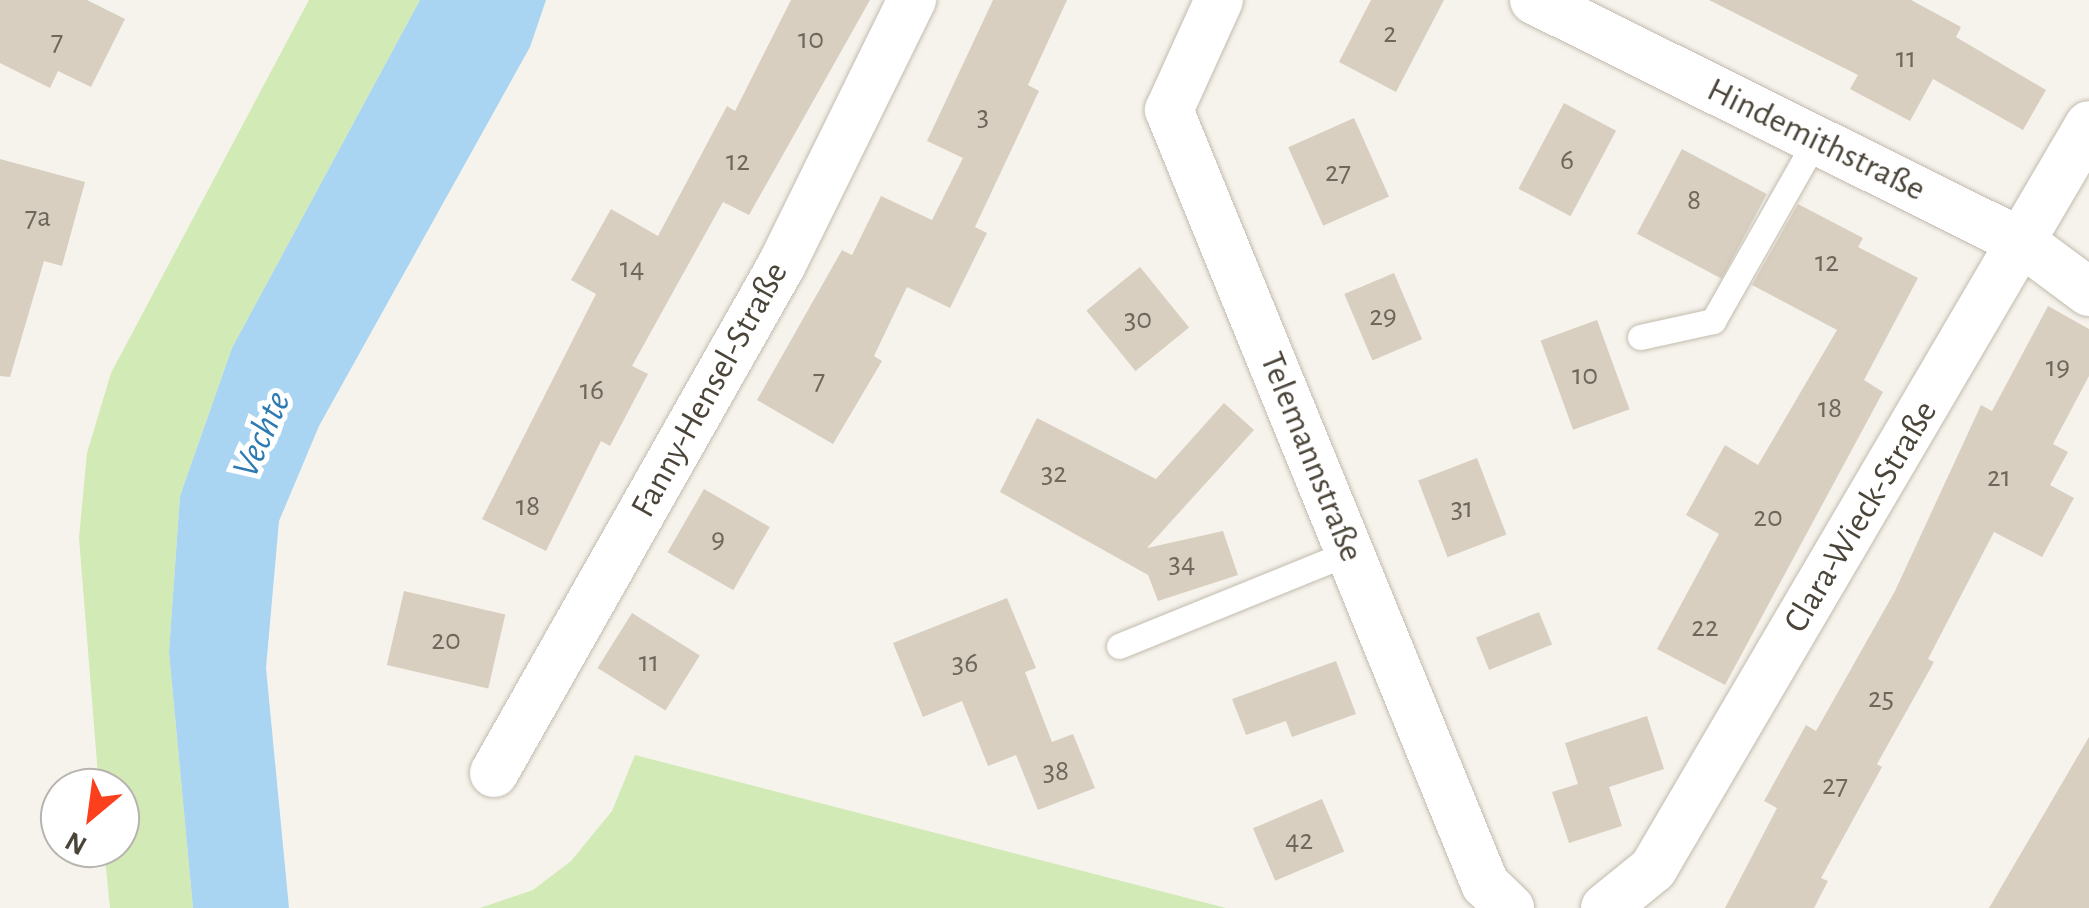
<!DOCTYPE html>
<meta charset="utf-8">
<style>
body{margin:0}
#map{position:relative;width:2089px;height:908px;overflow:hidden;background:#f6f3ec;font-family:"Alegreya Sans",sans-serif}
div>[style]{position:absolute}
.green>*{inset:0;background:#d2eab5}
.water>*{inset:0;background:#a9d4f2}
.building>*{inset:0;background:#d8cfc1;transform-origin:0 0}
.roads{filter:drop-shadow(0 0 2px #c2bbae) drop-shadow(0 0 2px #c2bbae)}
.lane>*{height:25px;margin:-12.5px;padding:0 12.5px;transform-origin:12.5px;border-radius:12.5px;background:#fff}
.street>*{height:48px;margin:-24px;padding:0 24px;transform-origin:24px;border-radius:24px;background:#fff}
span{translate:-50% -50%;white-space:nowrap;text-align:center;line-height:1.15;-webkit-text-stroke:10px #fff;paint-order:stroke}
.number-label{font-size:30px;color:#6e675b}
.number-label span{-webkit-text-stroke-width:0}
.street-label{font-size:35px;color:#4b4439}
.water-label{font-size:38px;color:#2e7ab2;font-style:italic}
.north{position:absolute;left:40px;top:768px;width:100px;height:100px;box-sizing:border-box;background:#fff;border:2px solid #b7b4b0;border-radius:50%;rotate:209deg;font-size:28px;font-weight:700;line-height:40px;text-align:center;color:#4b4439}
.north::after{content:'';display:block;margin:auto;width:35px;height:45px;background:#fc3f1d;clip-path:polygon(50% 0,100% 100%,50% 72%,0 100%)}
</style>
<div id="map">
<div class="green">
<i style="clip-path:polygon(309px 0,420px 0,232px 348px,180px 496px,169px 652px,193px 908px,110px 908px,104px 848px,120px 848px,120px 788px,99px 788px,79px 538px,87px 453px,111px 373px)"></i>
<i style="clip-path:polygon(635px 755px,1226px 908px,480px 908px,533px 890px,571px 861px,612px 811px)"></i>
</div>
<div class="water">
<i style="clip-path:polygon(420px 0,546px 0,530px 47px,319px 426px,279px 521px,266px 668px,289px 908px,193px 908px,169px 652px,180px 496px,232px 348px)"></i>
</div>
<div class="building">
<i style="clip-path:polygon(0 0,87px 0,125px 19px,91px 87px,58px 71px,50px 88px,0 63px)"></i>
<i style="clip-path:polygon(791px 0,870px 0,749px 215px,723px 202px,632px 366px,648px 374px,610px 446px,601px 441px,546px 551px,482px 519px,596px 294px,571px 280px,611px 209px,658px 236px,727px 106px,735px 111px)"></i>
<i style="clip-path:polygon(993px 0,1067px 0,1028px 85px,1039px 91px,975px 227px,987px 233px,950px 308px,907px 287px,874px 356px,882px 361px,833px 444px,757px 400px,842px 250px,852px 255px,881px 196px,932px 220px,963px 158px,927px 141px)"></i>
<i style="clip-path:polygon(1371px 0,1444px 0,1396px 92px,1339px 62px)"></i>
<i style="clip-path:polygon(1709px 0,1911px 0,1961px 27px,1956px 37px,2046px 90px,2023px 130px,1933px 79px,1910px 121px,1850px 89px,1858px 75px)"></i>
<i style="left:1564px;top:103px;width:59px;height:97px;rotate:28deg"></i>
<i style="left:1354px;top:118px;width:86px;height:72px;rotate:66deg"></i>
<i style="left:1682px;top:149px;width:96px;height:96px;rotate:28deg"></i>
<i style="clip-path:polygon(0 159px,85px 182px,62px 266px,44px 261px,10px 377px,0 376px)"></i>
<i style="clip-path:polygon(1798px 204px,1863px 238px,1858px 247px,1918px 278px,1864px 380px,1883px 392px,1725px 685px,1657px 649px,1719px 534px,1686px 515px,1725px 445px,1758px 465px,1837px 330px,1752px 285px)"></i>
<i style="left:1140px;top:267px;width:78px;height:69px;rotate:51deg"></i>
<i style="left:1394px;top:273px;width:72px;height:54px;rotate:67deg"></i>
<i style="clip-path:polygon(2048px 306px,2089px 329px,2089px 376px,2053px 444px,2068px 452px,2050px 485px,2074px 498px,2042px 557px,1994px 532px,1928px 659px,1934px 662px,1877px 764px,1882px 767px,1821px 878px,1828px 881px,1814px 908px,1725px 908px,1777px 808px,1764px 801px,1806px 725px,1816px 731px,1895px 591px,1981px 405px,1992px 411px)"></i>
<i style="left:1597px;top:320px;width:95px;height:60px;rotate:70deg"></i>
<i style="clip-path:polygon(1224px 403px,1254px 430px,1147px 548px,1223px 531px,1238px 575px,1158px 601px,1148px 575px,1000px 492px,1037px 418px,1156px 479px)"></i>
<i style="left:1477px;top:458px;width:82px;height:63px;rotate:69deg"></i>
<i style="left:704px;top:489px;width:76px;height:73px;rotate:30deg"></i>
<i style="left:404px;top:591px;width:104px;height:76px;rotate:13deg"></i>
<i style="clip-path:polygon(1007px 598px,1036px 668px,1025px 672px,1052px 742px,1073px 734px,1095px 788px,1038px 810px,1016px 755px,988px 766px,962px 701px,923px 717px,893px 643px)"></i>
<i style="left:1539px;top:612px;width:35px;height:68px;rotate:68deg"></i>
<i style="left:632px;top:613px;width:80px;height:65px;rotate:32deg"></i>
<i style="clip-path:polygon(1336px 661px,1356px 714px,1292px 737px,1286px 721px,1246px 735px,1232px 699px)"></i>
<i style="clip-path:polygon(1647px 716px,1664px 769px,1609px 787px,1622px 826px,1569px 843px,1552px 792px,1578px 784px,1565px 743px)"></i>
<i style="clip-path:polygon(2089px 737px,2089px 908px,1989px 908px)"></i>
<i style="left:1322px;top:799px;width:57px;height:75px;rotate:67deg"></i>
</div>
<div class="roads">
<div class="lane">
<i style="left:1640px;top:337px;width:75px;rotate:-12.4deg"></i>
<i style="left:1713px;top:321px;width:208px;rotate:-60.4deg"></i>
<i style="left:1119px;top:646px;width:249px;rotate:-22.1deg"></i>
</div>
<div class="street">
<i style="left:1219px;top:0;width:121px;rotate:114.4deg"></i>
<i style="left:1169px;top:110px;width:836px;rotate:67.79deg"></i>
<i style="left:1485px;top:884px;width:35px;rotate:44deg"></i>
<i style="left:1534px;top:0;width:546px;rotate:26.42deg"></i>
<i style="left:2023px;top:243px;width:82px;rotate:36.6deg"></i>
<i style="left:494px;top:773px;width:583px;rotate:-60.49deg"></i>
<i style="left:781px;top:266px;width:297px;rotate:-63.8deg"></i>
<i style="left:1605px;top:908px;width:62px;rotate:-39.1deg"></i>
<i style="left:1653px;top:869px;width:862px;rotate:-59.63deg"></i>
</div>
</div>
<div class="number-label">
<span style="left:1390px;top:33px">2</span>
<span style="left:811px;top:39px">10</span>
<span style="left:57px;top:41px">7</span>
<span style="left:1906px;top:58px">11</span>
<span style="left:983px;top:116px">3</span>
<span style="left:1567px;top:160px">6</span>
<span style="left:738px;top:161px">12</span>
<span style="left:1338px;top:172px">27</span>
<span style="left:1694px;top:200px">8</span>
<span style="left:38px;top:217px">7a</span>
<span style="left:1827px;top:262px">12</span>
<span style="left:632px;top:268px">14</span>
<span style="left:1383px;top:316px">29</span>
<span style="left:1138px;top:319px">30</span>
<span style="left:2058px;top:367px">19</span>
<span style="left:1585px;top:375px">10</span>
<span style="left:819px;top:380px">7</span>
<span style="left:592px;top:390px">16</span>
<span style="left:1830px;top:408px">18</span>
<span style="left:1054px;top:473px">32</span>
<span style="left:1999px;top:477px">21</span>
<span style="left:528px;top:506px">18</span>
<span style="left:1462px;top:508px">31</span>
<span style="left:1768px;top:517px">20</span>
<span style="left:718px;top:539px">9</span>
<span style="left:1182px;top:563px">34</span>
<span style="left:1705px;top:627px">22</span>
<span style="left:446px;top:640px">20</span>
<span style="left:649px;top:662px">11</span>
<span style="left:965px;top:663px">36</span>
<span style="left:1881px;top:698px">25</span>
<span style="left:1056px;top:771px">38</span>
<span style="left:1835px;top:785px">27</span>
<span style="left:1299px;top:840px">42</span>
</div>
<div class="street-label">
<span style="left:1816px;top:140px;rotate:26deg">Hindemithstraße</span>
<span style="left:710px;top:390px;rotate:-61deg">Fanny-Hensel-Straße</span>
<span style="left:1311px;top:457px;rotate:68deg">Telemannstraße</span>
<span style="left:1861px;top:517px;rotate:-59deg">Clara-Wieck-Straße</span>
</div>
<div class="water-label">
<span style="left:263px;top:435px;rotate:-66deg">Vechte</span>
</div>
<div class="north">N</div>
</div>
